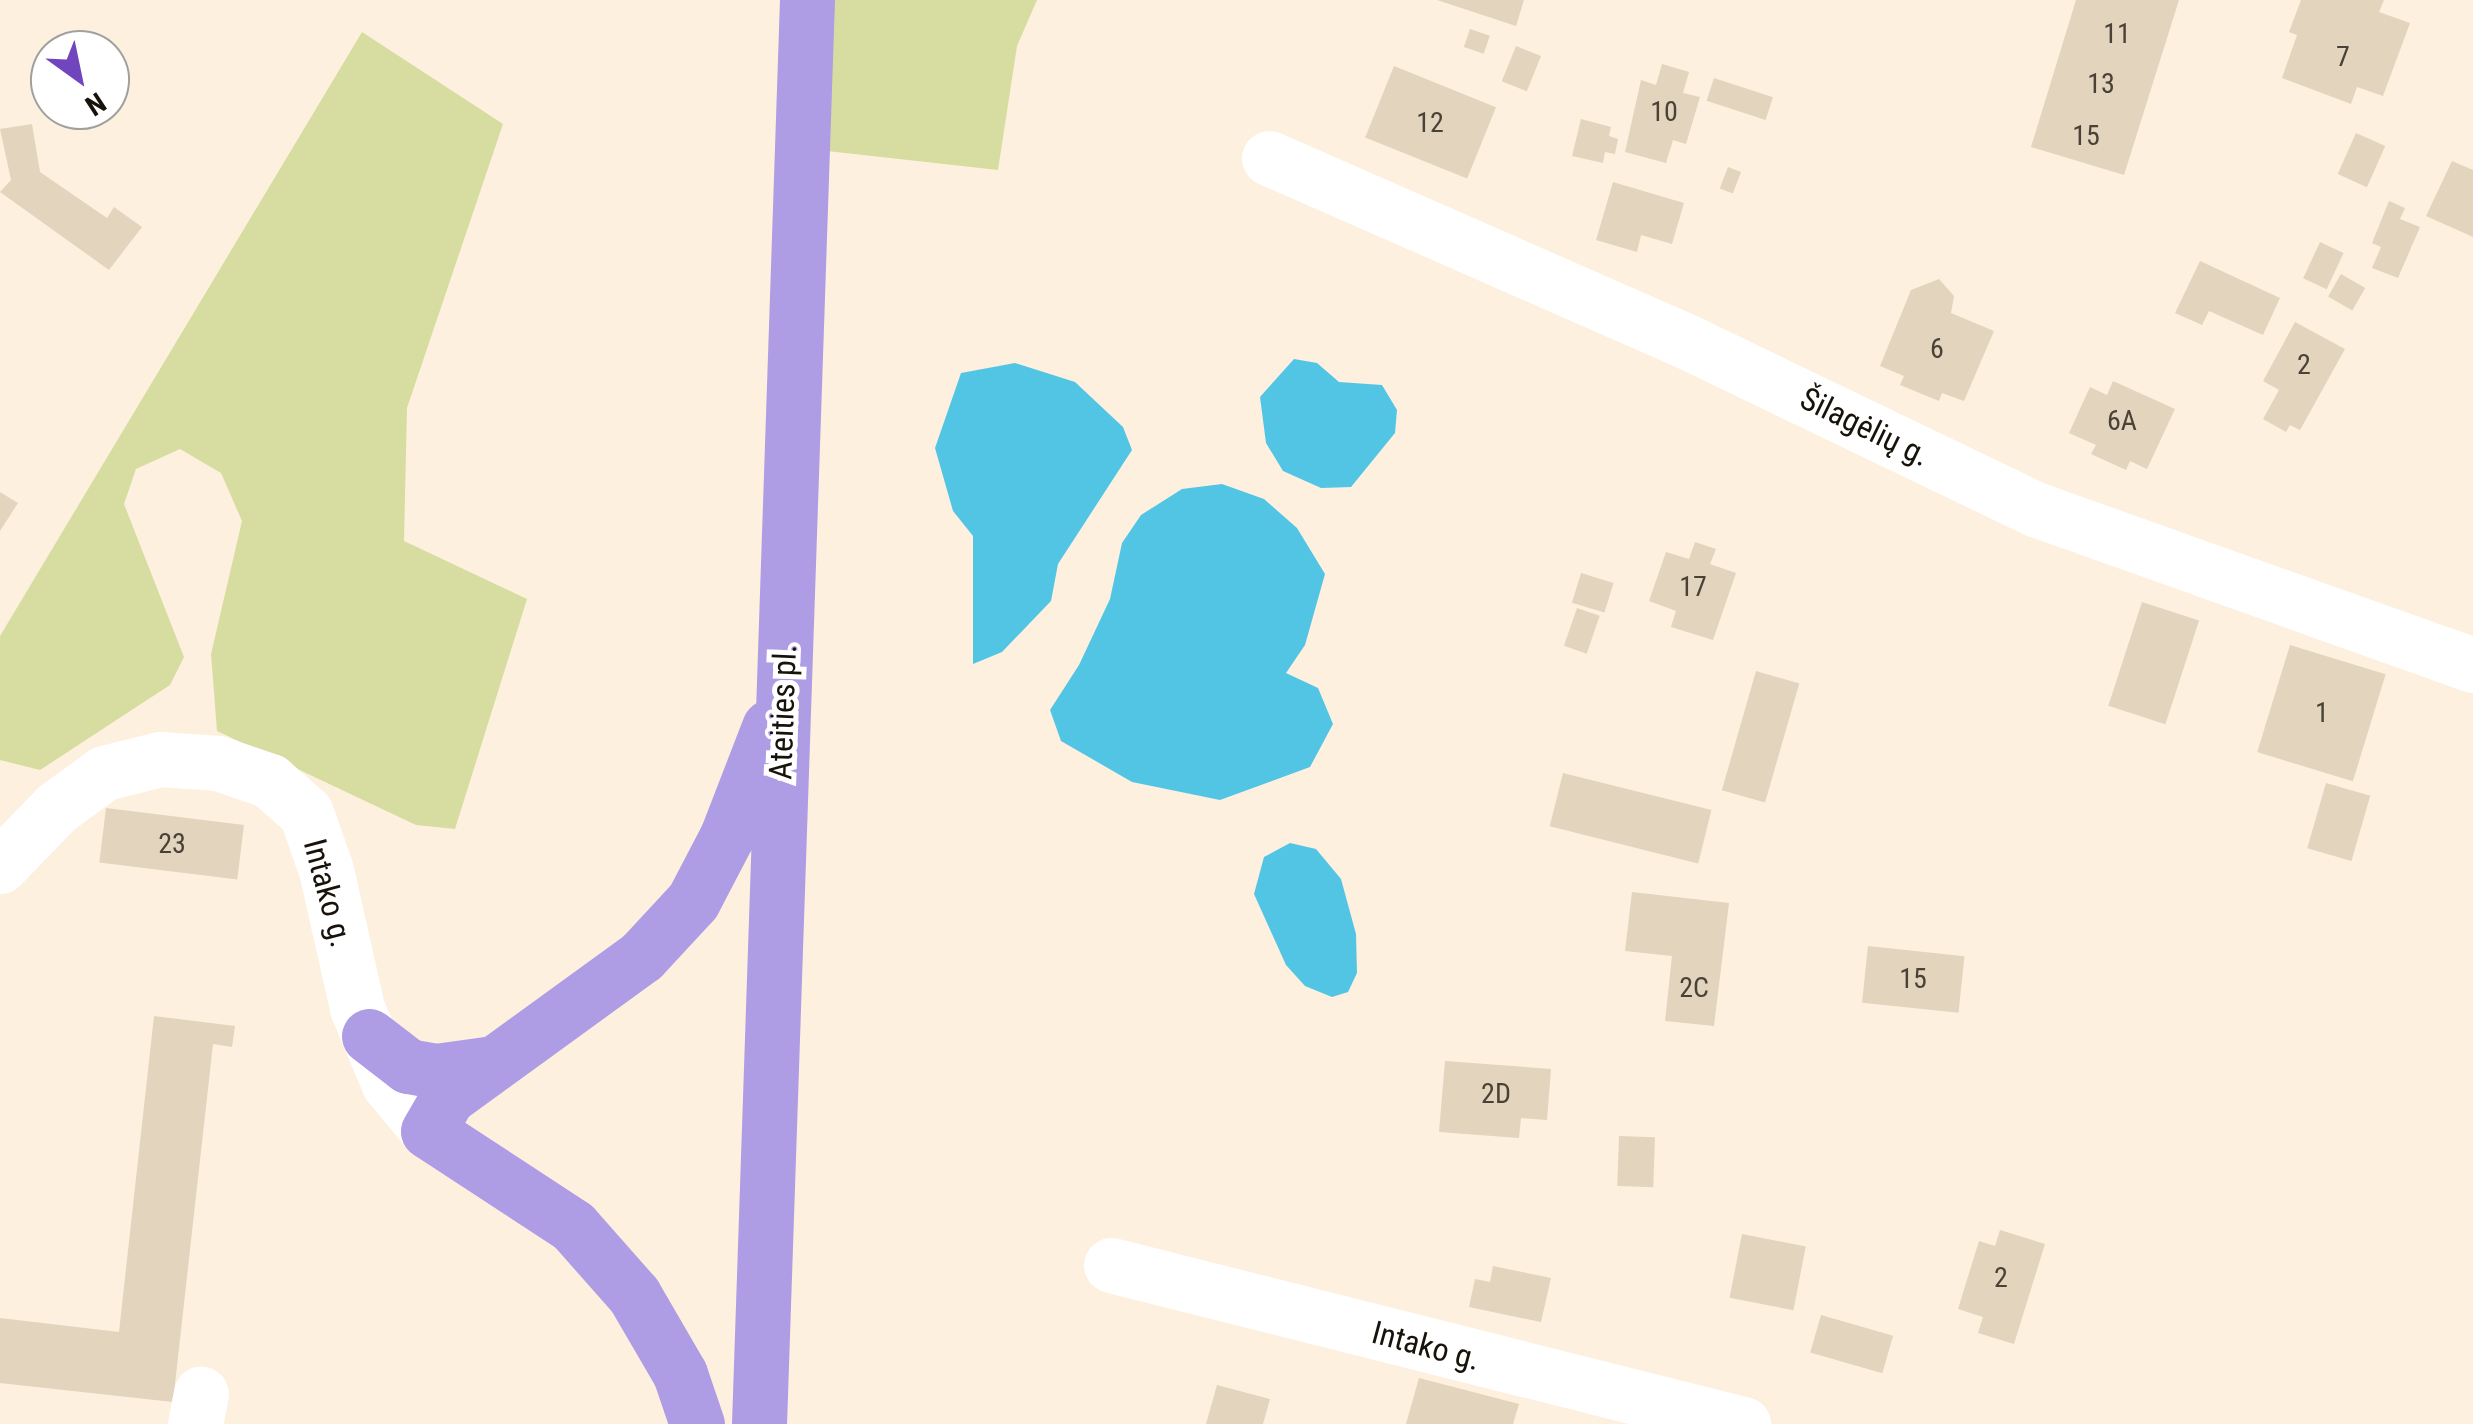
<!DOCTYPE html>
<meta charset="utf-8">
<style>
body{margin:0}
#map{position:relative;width:2473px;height:1424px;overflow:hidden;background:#fdf0de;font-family:"Roboto Condensed",sans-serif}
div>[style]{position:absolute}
.green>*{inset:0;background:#d7dda1}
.water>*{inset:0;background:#52c5e5}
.building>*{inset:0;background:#e2d4bd;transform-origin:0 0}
.minor>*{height:55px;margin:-27.5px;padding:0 27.5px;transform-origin:27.5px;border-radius:27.5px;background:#fff}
.highway>*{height:55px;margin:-27.5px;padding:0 27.5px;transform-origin:27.5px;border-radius:27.5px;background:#ae9ce5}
span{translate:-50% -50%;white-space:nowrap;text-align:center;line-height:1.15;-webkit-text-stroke:10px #fff;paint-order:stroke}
.number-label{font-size:28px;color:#4a4237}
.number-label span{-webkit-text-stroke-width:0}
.street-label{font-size:32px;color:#17120a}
.north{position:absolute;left:30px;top:30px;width:100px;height:100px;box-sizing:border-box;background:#fff;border:2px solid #a2a09d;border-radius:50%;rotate:147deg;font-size:28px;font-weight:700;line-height:40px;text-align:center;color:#17120a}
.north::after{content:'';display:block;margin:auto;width:35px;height:45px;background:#7045bd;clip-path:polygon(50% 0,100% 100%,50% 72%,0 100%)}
</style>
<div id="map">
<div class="green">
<i style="clip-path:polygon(834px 0,1037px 0,1017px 46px,998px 170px,827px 151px)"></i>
<i style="clip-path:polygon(362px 32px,503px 124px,407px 408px,404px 541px,527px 599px,455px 829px,416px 825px,217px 731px,211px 654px,242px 521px,221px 473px,180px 449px,136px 469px,124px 504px,184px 657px,170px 685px,40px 770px,0 760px,0 636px)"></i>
</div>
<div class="water">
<i style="clip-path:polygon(1294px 359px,1317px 363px,1339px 382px,1382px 385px,1397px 410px,1395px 433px,1351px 487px,1321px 488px,1283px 471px,1266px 443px,1260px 397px)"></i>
<i style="clip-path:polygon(1015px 363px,1075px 382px,1123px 427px,1132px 450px,1058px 564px,1051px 601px,1002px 652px,973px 664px,973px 536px,953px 511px,935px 448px,961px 373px)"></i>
<i style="clip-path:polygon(1222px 484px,1264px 499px,1297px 528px,1325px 574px,1305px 645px,1286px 673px,1318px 688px,1333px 724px,1310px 767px,1220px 800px,1132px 782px,1061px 741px,1050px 710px,1079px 665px,1110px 599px,1122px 543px,1141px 515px,1182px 489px)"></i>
<i style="clip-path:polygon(1290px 843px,1316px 849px,1341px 879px,1356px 934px,1357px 973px,1348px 992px,1332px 997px,1305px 986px,1286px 965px,1254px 894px,1264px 857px)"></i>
</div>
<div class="building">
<i style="clip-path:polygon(1437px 0,1524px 0,1516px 26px)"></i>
<i style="clip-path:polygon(2076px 0,2179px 0,2124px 175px,2031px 147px)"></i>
<i style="clip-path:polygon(2301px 0,2384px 0,2379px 12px,2410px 23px,2383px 96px,2357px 87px,2351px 104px,2282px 78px,2297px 35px,2289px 32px)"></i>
<i style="left:1470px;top:29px;width:21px;height:19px;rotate:19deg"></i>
<i style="left:1516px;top:46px;width:27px;height:38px;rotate:22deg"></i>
<i style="clip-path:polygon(1662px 64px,1689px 72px,1683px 93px,1700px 97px,1686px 144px,1673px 140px,1666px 163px,1625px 152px,1641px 80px,1656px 85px)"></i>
<i style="left:1394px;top:66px;width:110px;height:77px;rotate:22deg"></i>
<i style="left:1714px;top:78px;width:62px;height:24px;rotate:18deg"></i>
<i style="clip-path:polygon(1581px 119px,1611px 127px,1609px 136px,1618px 139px,1615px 154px,1605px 152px,1603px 163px,1572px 156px)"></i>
<i style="clip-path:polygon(32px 124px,40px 172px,107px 218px,114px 207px,142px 227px,109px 270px,0 192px,11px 180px,0 129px)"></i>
<i style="left:2356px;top:133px;width:32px;height:45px;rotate:24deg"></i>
<i style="clip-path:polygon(2452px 161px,2473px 170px,2473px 237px,2426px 216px)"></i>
<i style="left:1728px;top:167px;width:14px;height:23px;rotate:21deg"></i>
<i style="clip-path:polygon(1613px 182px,1684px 203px,1672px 244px,1641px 235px,1637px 252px,1596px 240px)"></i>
<i style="clip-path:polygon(2389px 201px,2405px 208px,2400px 219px,2420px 227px,2398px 278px,2372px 268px,2381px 247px,2372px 243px)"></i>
<i style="left:2320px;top:242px;width:26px;height:40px;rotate:25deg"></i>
<i style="clip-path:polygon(2200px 261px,2280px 298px,2263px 335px,2209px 311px,2202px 325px,2175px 313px)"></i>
<i style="left:2341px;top:274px;width:28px;height:26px;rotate:30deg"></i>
<i style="clip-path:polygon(1939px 279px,1954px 296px,1951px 313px,1994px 331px,1964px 401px,1942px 393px,1939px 401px,1900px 385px,1904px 376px,1880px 366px,1911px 290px)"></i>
<i style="clip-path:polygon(2295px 322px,2345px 349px,2300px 430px,2290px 425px,2286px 432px,2263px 419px,2279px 390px,2263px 381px)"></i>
<i style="clip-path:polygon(2113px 381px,2175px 409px,2147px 469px,2130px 461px,2126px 470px,2091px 454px,2096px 445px,2069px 433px,2090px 387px,2107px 395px)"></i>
<i style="clip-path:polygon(0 492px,18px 503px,0 531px)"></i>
<i style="clip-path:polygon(1695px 542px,1716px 549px,1710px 564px,1736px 573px,1713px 640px,1671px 627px,1676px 611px,1649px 601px,1666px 552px,1689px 559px)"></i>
<i style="left:1581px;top:573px;width:34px;height:31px;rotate:17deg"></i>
<i style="left:2142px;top:602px;width:60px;height:109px;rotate:18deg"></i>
<i style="left:1577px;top:608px;width:24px;height:40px;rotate:19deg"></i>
<i style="left:2290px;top:645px;width:100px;height:112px;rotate:17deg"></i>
<i style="left:1756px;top:671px;width:45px;height:124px;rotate:16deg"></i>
<i style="left:1563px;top:773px;width:153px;height:55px;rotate:14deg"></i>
<i style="left:2326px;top:783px;width:46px;height:68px;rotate:16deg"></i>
<i style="left:106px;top:808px;width:139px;height:55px;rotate:7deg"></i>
<i style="clip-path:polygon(1632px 892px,1729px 903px,1714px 1026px,1665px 1021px,1672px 956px,1625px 951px)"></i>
<i style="left:1868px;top:946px;width:97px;height:57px;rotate:6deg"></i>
<i style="clip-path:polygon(154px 1016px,235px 1026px,232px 1047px,213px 1044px,173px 1402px,0 1383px,0 1318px,119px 1332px)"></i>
<i style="clip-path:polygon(1445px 1061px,1551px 1069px,1547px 1120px,1521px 1118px,1519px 1138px,1439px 1132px)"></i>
<i style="left:1619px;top:1136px;width:36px;height:50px;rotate:2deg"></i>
<i style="clip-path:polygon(2000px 1230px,2045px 1244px,2014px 1344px,1978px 1333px,1983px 1317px,1958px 1309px,1979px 1241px,1995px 1246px)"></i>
<i style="left:1742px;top:1234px;width:65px;height:65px;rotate:11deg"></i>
<i style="clip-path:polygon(1493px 1266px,1551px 1278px,1541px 1322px,1469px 1307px,1475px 1279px,1490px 1282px)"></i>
<i style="left:1821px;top:1315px;width:75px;height:39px;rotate:16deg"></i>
<i style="clip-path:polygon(1419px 1378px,1519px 1404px,1513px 1424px,1406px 1424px)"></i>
<i style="clip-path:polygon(1217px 1385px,1270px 1399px,1263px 1424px,1206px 1424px)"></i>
</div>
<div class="minor">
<i style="left:1269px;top:158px;width:462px;rotate:23.7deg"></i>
<i style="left:1692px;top:344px;width:381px;rotate:25.7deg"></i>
<i style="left:2035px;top:509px;width:465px;rotate:19.6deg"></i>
<i style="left:0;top:866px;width:81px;rotate:-46deg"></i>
<i style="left:56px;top:808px;width:59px;rotate:-36.1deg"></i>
<i style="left:104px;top:773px;width:58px;rotate:-14deg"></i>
<i style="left:160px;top:759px;width:58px;rotate:3.9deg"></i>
<i style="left:218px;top:763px;width:55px;rotate:19.1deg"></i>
<i style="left:270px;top:781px;width:48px;rotate:41.6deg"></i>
<i style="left:306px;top:813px;width:60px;rotate:70.7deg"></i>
<i style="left:326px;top:870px;width:141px;rotate:77.3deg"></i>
<i style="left:357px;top:1008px;width:82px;rotate:67.2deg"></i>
<i style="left:389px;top:1084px;width:61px;rotate:50.3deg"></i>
<i style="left:1111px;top:1265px;width:652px;rotate:14.12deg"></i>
<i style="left:195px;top:1424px;width:31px;rotate:-79deg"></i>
</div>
<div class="highway">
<i style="left:369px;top:1036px;width:49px;rotate:37.6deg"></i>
<i style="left:408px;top:1066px;width:28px;rotate:10deg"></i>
<i style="left:436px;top:1071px;width:58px;rotate:-8deg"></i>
<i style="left:697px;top:1424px;width:53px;rotate:-108.8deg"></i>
<i style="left:680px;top:1374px;width:91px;rotate:-120.2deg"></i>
<i style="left:634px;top:1295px;width:92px;rotate:-131.5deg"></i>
<i style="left:573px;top:1226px;width:173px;rotate:-146.8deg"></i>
<i style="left:428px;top:1131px;width:39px;rotate:-60deg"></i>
<i style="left:448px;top:1097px;width:240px;rotate:-36deg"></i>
<i style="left:642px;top:956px;width:75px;rotate:-47.2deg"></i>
<i style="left:693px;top:901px;width:73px;rotate:-62.4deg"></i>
<i style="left:727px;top:836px;width:117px;rotate:-68.9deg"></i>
<i style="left:759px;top:1424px;width:1425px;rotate:-88.07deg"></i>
</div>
<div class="number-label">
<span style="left:2117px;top:34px">11</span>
<span style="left:2343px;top:57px">7</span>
<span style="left:2101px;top:84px">13</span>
<span style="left:1664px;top:112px">10</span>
<span style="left:1430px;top:123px">12</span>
<span style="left:2086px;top:136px">15</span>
<span style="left:1937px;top:349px">6</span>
<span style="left:2304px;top:365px">2</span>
<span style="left:2122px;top:421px">6A</span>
<span style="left:1693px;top:587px">17</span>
<span style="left:2322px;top:713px">1</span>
<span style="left:172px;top:844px">23</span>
<span style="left:1913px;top:979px">15</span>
<span style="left:1694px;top:988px">2C</span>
<span style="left:1496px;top:1094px">2D</span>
<span style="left:2001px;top:1278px">2</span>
</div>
<div class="street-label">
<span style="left:1865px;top:427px;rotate:26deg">Šilagėlių g.</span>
<span style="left:783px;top:712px;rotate:-88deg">Ateities pl.</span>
<span style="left:328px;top:893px;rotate:75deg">Intako g.</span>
<span style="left:1426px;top:1346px;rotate:15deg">Intako g.</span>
</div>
<div class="north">N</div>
</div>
